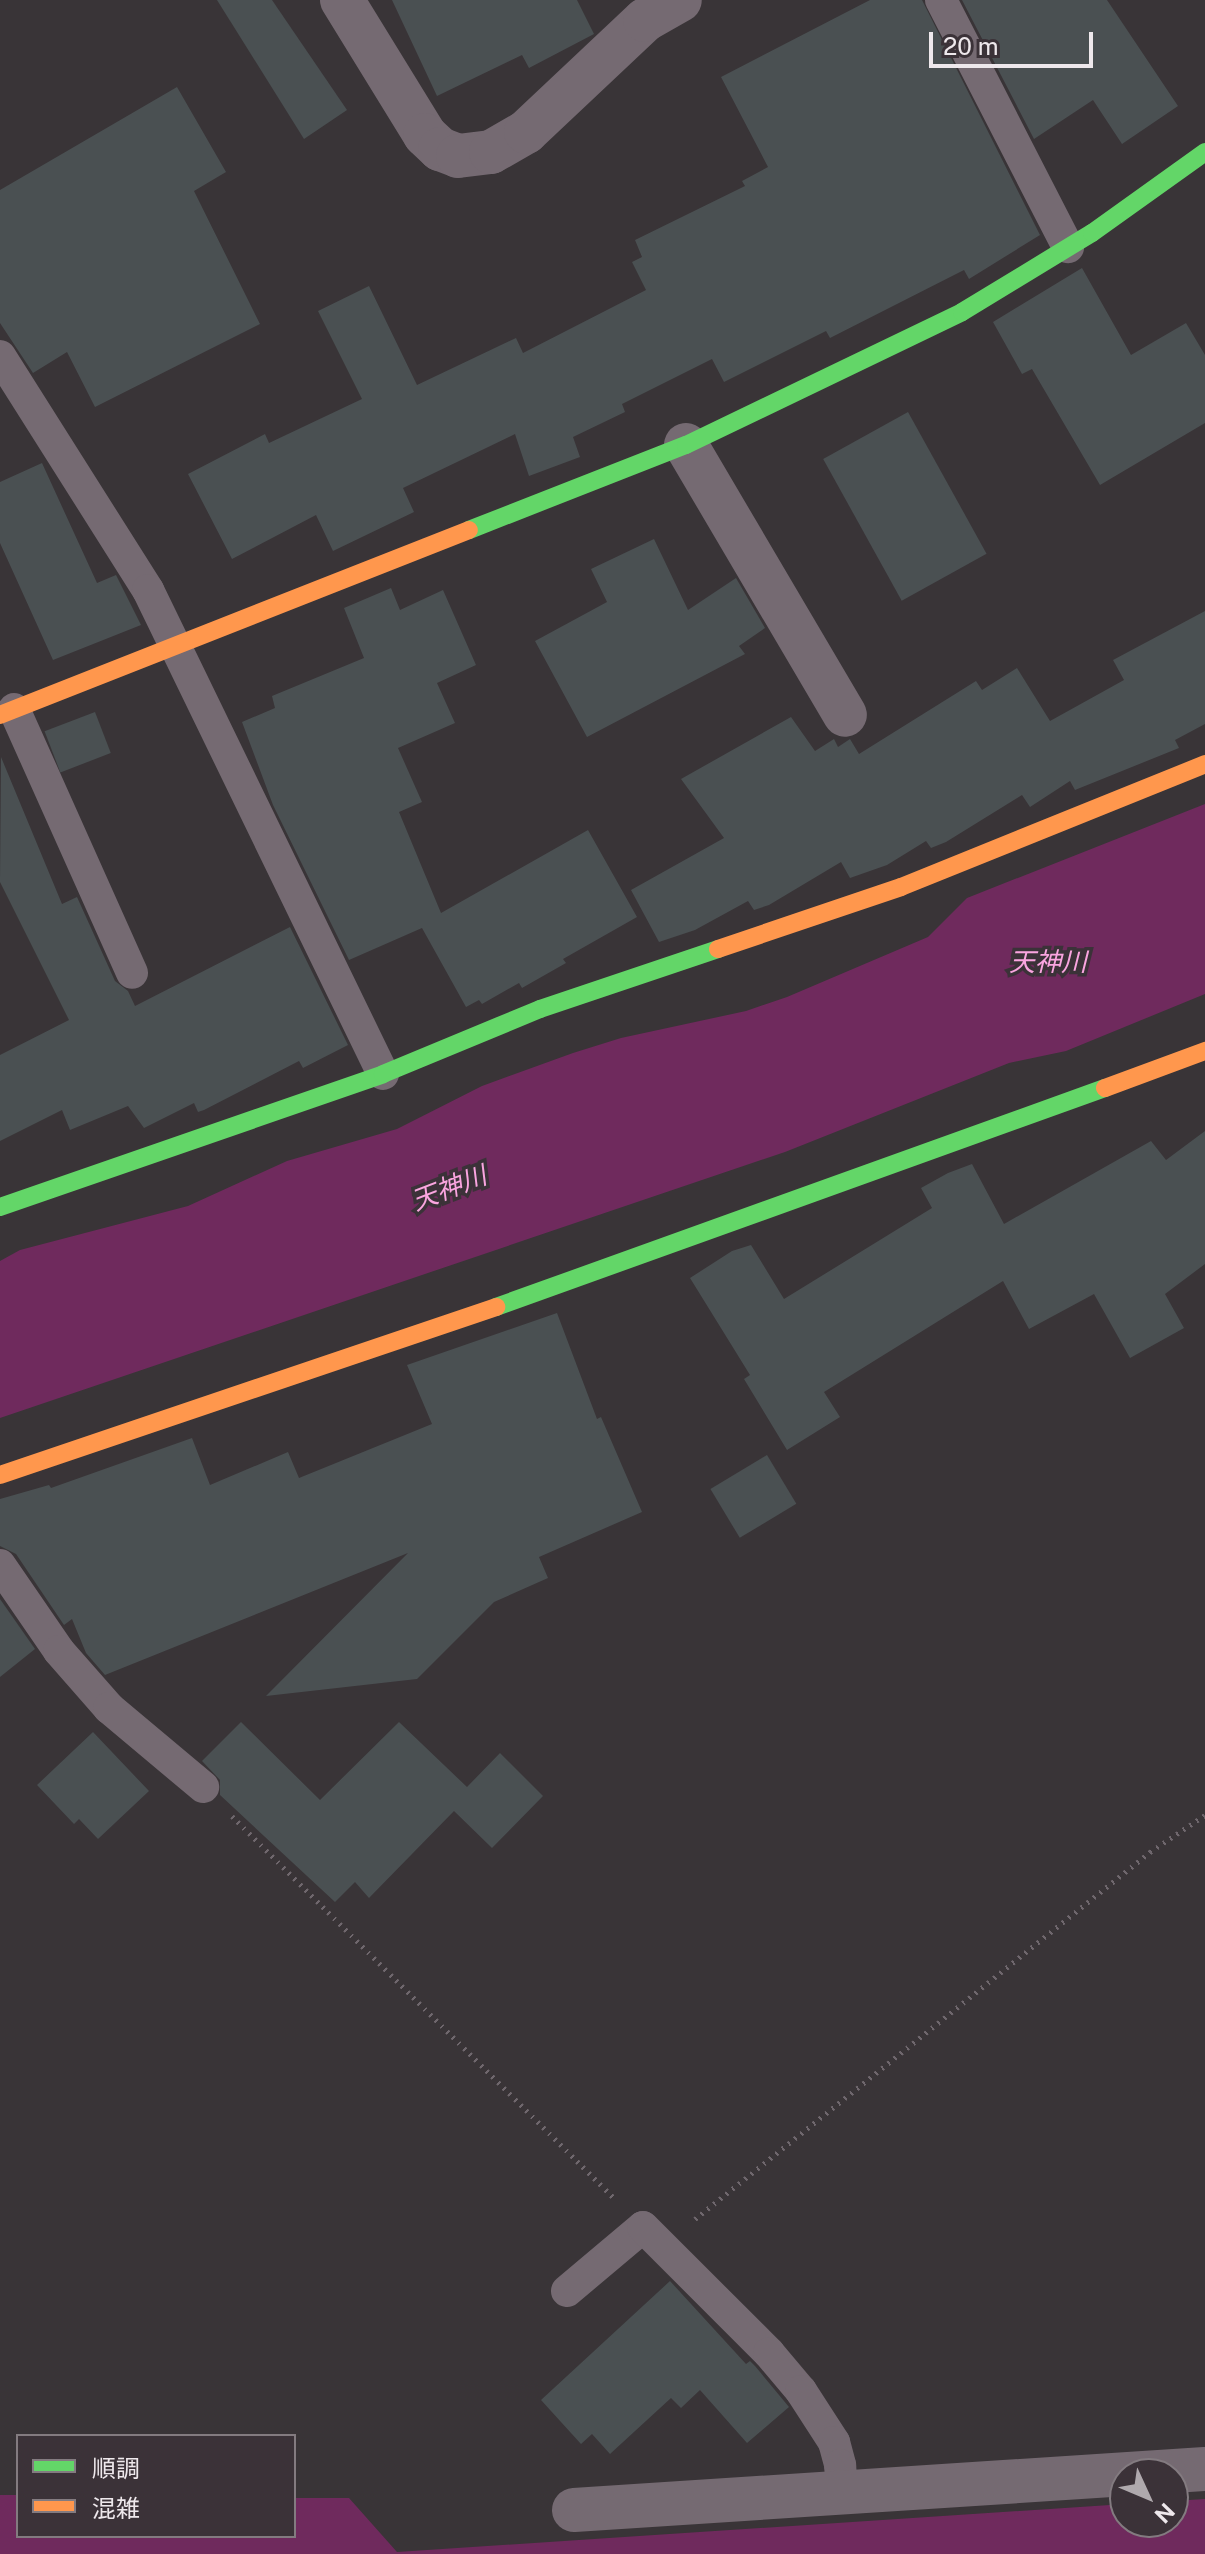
<!DOCTYPE html>
<meta charset="utf-8">
<style>
body{margin:0}
#map{position:relative;width:1205px;height:2554px;overflow:hidden;background:#393437;font-family:"Public Sans","Noto Sans JP",sans-serif}
div>[style]{position:absolute}
.water>*{inset:0;background:#6f2a5d}
.building>*{inset:0;background:#4a5052;transform-origin:0 0}
.path>*{height:5px;margin-top:-2.5px;transform-origin:0;background:repeating-linear-gradient(90deg,#6f676d 0 2px,transparent 0 8px)}
.lane>*{height:32px;margin:-16px;padding:0 16px;transform-origin:16px;border-radius:16px;background:#756a72}
.street>*{height:44px;margin:-22px;padding:0 22px;transform-origin:22px;border-radius:22px;background:#756a72}
.fast>*{height:18px;margin:-9px;padding:0 9px;transform-origin:9px;border-radius:9px;background:#63d668}
.slow>*{height:18px;margin:-9px;padding:0 9px;transform-origin:9px;border-radius:9px;background:#ff974d}
span{translate:-50% -50%;white-space:nowrap;text-align:center;line-height:1.15;-webkit-text-stroke:7px #3b3238;paint-order:stroke}
.water-label{font-size:26px;color:#faa5e0;font-style:italic}
.legend{position:absolute;left:16px;top:2434px;width:280px;height:104px;box-sizing:border-box;background:#3b3238;border:2px solid #837b80;margin:0;padding:10px 14px;list-style:none;font-size:24px;color:#eee8ec}
.legend li{display:flex;align-items:center;gap:16px;height:40px}
.legend b{width:40px;border:2px solid #837b80}
.north{position:absolute;left:1109px;top:2458px;width:80px;height:80px;box-sizing:border-box;background:#3b3238;border:2px solid #837b80;border-radius:50%;rotate:134deg;font-size:22px;font-weight:700;line-height:32px;text-align:center;color:#eee8ec}
.north::after{content:'';display:block;margin:auto;width:28px;height:36px;background:#afa9ad;clip-path:polygon(50% 0,100% 100%,50% 72%,0 100%)}
.scale{position:absolute;left:929px;top:32px;width:164px;height:36px;box-sizing:border-box;border:4px solid #eee8ec;border-top:0;padding-left:10px;font-size:24px;line-height:28px;white-space:nowrap;color:#eee8ec;-webkit-text-stroke:6px #3b3238;paint-order:stroke}
</style>
<div id="map">
<div class="water">
<i style="clip-path:polygon(1205px 804px,1205px 994px,1066px 1051px,1009px 1063px,785px 1152px,0 1418px,0 1261px,20px 1250px,188px 1206px,287px 1161px,397px 1129px,482px 1086px,573px 1053px,621px 1038px,746px 1011px,787px 997px,928px 937px,967px 898px)"></i>
<i style="clip-path:polygon(0 2495px,18px 2495px,18px 2536px,294px 2536px,294px 2498px,349px 2498px,397px 2552px,1125px 2504px,1125px 2522px,1173px 2522px,1173px 2501px,1205px 2499px,1205px 2554px,0 2554px)"></i>
</div>
<div class="building">
<i style="clip-path:polygon(217px 0,272px 0,347px 110px,304px 139px)"></i>
<i style="clip-path:polygon(392px 0,577px 0,594px 34px,529px 68px,522px 55px,437px 96px)"></i>
<i style="clip-path:polygon(870px 0,922px 0,1040px 235px,969px 279px,964px 270px,830px 338px,826px 331px,724px 382px,712px 359px,622px 404px,625px 412px,573px 437px,580px 457px,529px 476px,515px 434px,403px 488px,414px 512px,333px 551px,316px 515px,232px 559px,188px 474px,265px 434px,269px 443px,362px 399px,318px 311px,369px 286px,417px 385px,516px 338px,523px 353px,646px 290px,632px 262px,642px 257px,635px 240px,745px 186px,742px 181px,768px 167px,721px 77px)"></i>
<i style="clip-path:polygon(962px 0,1107px 0,1178px 106px,1122px 144px,1093px 100px,1034px 139px)"></i>
<i style="clip-path:polygon(177px 87px,226px 172px,194px 191px,260px 324px,95px 407px,67px 352px,33px 373px,0 323px,0 190px)"></i>
<i style="clip-path:polygon(1082px 268px,1131px 355px,1186px 323px,1205px 355px,1205px 423px,1100px 485px,1032px 369px,1022px 374px,993px 322px)"></i>
<i style="left:908px;top:412px;width:162px;height:97px;rotate:61deg"></i>
<i style="clip-path:polygon(42px 463px,97px 583px,116px 575px,141px 625px,53px 660px,0 543px,0 482px)"></i>
<i style="clip-path:polygon(654px 539px,688px 610px,736px 578px,765px 628px,739px 646px,745px 654px,587px 737px,535px 641px,607px 602px,591px 569px)"></i>
<i style="clip-path:polygon(391px 588px,400px 610px,443px 590px,476px 665px,437px 683px,455px 723px,398px 748px,422px 802px,399px 812px,441px 913px,588px 830px,637px 917px,563px 959px,566px 963px,522px 988px,519px 983px,482px 1004px,479px 1000px,466px 1007px,422px 928px,349px 960px,273px 805px,242px 722px,275px 708px,272px 696px,364px 658px,344px 608px)"></i>
<i style="clip-path:polygon(1205px 611px,1205px 724px,1175px 740px,1179px 748px,1075px 790px,1070px 781px,1030px 807px,1022px 795px,946px 842px,931px 848px,926px 841px,887px 865px,850px 878px,841px 862px,769px 905px,754px 910px,748px 901px,695px 930px,659px 942px,631px 890px,724px 838px,681px 779px,791px 717px,815px 751px,834px 739px,838px 747px,850px 739px,859px 754px,976px 681px,982px 690px,1017px 668px,1050px 721px,1124px 680px,1113px 660px)"></i>
<i style="left:95px;top:712px;width:44px;height:54px;rotate:69deg"></i>
<i style="clip-path:polygon(1px 757px,62px 904px,77px 897px,115px 981px,128px 991px,135px 1006px,290px 927px,348px 1045px,303px 1068px,299px 1061px,204px 1110px,198px 1112px,194px 1103px,144px 1128px,128px 1106px,70px 1130px,62px 1110px,0 1141px,0 1055px,69px 1020px,0 882px)"></i>
<i style="clip-path:polygon(1205px 1131px,1205px 1264px,1165px 1294px,1184px 1328px,1130px 1358px,1094px 1294px,1029px 1329px,1003px 1281px,824px 1392px,840px 1417px,787px 1450px,744px 1379px,750px 1375px,690px 1278px,732px 1251px,751px 1245px,784px 1299px,932px 1208px,921px 1188px,948px 1173px,972px 1164px,1004px 1224px,1151px 1141px,1166px 1160px)"></i>
<i style="clip-path:polygon(557px 1313px,597px 1419px,601px 1417px,642px 1512px,539px 1557px,548px 1578px,494px 1602px,417px 1679px,266px 1696px,408px 1553px,105px 1675px,86px 1653px,72px 1619px,64px 1625px,16px 1554px,0 1546px,0 1499px,49px 1485px,51px 1488px,192px 1438px,210px 1485px,288px 1452px,299px 1478px,432px 1424px,407px 1365px)"></i>
<i style="left:767px;top:1455px;width:57px;height:66px;rotate:59deg"></i>
<i style="clip-path:polygon(0 1599px,35px 1649px,0 1677px)"></i>
<i style="clip-path:polygon(241px 1722px,320px 1800px,399px 1722px,467px 1787px,500px 1753px,543px 1796px,492px 1848px,454px 1811px,369px 1898px,355px 1882px,335px 1902px,220px 1795px,220px 1780px,202px 1761px)"></i>
<i style="clip-path:polygon(93px 1732px,149px 1791px,98px 1839px,79px 1819px,74px 1824px,37px 1785px)"></i>
<i style="clip-path:polygon(670px 2281px,746px 2364px,750px 2361px,755px 2366px,789px 2407px,747px 2443px,700px 2390px,681px 2408px,671px 2398px,610px 2454px,592px 2434px,581px 2444px,541px 2400px)"></i>
</div>
<div class="path">
<i style="left:232px;top:1816px;width:539px;rotate:45deg"></i>
<i style="left:695px;top:2219px;width:585px;rotate:-38.89deg"></i>
<i style="left:1150px;top:1852px;width:66px;rotate:-33.9deg"></i>
</div>
<div class="lane">
<i style="left:941px;top:0;width:278px;rotate:62.8deg"></i>
<i style="left:0;top:356px;width:277px;rotate:57.7deg"></i>
<i style="left:148px;top:590px;width:538px;rotate:64.1deg"></i>
<i style="left:14px;top:709px;width:289px;rotate:65.9deg"></i>
<i style="left:0;top:1565px;width:104px;rotate:55.5deg"></i>
<i style="left:59px;top:1651px;width:76px;rotate:48.7deg"></i>
<i style="left:109px;top:1708px;width:123px;rotate:40deg"></i>
<i style="left:567px;top:2291px;width:99px;rotate:-40.1deg"></i>
<i style="left:643px;top:2227px;width:178px;rotate:45deg"></i>
<i style="left:769px;top:2353px;width:50px;rotate:49.9deg"></i>
<i style="left:801px;top:2391px;width:61px;rotate:57.1deg"></i>
<i style="left:834px;top:2442px;width:24px;rotate:75deg"></i>
<i style="left:840px;top:2465px;width:25px;rotate:85deg"></i>
</div>
<div class="street">
<i style="left:342px;top:0;width:158px;rotate:58.4deg"></i>
<i style="left:425px;top:135px;width:21px;rotate:43deg"></i>
<i style="left:440px;top:149px;width:19px;rotate:21deg"></i>
<i style="left:458px;top:156px;width:33px;rotate:-7deg"></i>
<i style="left:491px;top:152px;width:40px;rotate:-29.7deg"></i>
<i style="left:526px;top:132px;width:163px;rotate:-43.3deg"></i>
<i style="left:645px;top:20px;width:40px;rotate:-29.7deg"></i>
<i style="left:686px;top:445px;width:313px;rotate:59.5deg"></i>
<i style="left:574px;top:2510px;width:632px;rotate:-3.72deg"></i>
</div>
<div class="fast">
<i style="left:469px;top:530px;width:233px;rotate:-21.4deg"></i>
<i style="left:686px;top:445px;width:306px;rotate:-25.7deg"></i>
<i style="left:962px;top:312px;width:152px;rotate:-31.3deg"></i>
<i style="left:1092px;top:233px;width:139px;rotate:-35.6deg"></i>
<i style="left:0;top:1207px;width:405px;rotate:-19.1deg"></i>
<i style="left:383px;top:1074px;width:170px;rotate:-22.5deg"></i>
<i style="left:540px;top:1009px;width:188px;rotate:-18.6deg"></i>
<i style="left:496px;top:1307px;width:647px;rotate:-19.78deg"></i>
</div>
<div class="slow">
<i style="left:0;top:715px;width:504px;rotate:-21.53deg"></i>
<i style="left:718px;top:949px;width:193px;rotate:-18.7deg"></i>
<i style="left:901px;top:887px;width:328px;rotate:-22deg"></i>
<i style="left:1105px;top:1088px;width:107px;rotate:-20.3deg"></i>
<i style="left:0;top:1475px;width:524px;rotate:-18.71deg"></i>
</div>
<div class="water-label">
<span style="left:1048px;top:962px">天神川</span>
<span style="left:449px;top:1188px;rotate:-21deg">天神川</span>
</div>
<ul class="legend">
<li><b style="height:10px;background:#63d668"></b>順調</li>
<li><b style="height:10px;background:#ff974d"></b>混雑</li>
</ul>
<div class="north">N</div>
<div class="scale">20 m</div>
</div>
